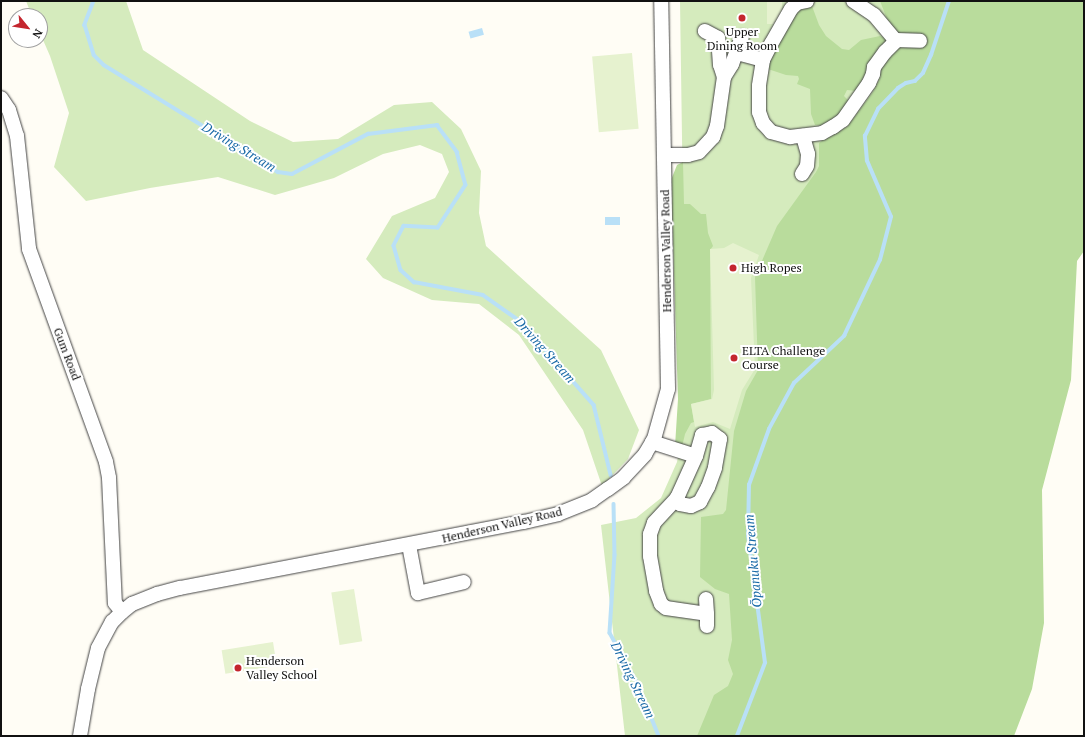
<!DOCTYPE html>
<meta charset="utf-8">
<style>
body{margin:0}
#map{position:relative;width:1085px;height:737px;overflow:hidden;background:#fffdf5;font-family:"PT Serif",serif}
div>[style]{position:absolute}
.green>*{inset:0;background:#d5ebbd}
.forest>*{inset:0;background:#b9dc9c}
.pitch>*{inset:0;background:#e6f2cf;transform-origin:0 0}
.water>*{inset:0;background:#b9e0f7;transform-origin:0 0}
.stream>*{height:3.5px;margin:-1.75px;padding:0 1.75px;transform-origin:1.75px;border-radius:1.75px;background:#b9e0f7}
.roads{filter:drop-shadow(0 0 1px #444) drop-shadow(0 0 1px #444)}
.minor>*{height:14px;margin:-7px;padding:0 7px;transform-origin:7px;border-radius:7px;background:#fff}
.dots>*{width:11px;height:11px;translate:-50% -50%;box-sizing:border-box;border:2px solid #fff;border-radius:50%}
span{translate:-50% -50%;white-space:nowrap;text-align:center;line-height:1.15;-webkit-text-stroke:4px #fff;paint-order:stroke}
.poi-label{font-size:12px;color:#111}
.left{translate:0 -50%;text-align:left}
.street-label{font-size:12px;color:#111}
.water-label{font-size:13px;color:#1768a6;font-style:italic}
.frame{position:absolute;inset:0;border:2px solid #111;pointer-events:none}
.north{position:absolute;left:8px;top:8px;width:40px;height:40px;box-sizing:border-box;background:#fff;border:1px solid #a0a0a0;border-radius:50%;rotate:120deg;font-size:11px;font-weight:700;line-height:16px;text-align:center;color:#111}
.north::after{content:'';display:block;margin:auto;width:14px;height:18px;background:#c4262e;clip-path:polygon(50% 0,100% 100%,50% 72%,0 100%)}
</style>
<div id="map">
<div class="green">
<i style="clip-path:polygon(26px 1px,126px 1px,143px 50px,250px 121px,293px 142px,338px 139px,394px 105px,432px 102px,461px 129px,481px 171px,479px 213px,486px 246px,601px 350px,639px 430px,628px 459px,602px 486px,583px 430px,519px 335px,479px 304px,432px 300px,383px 278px,366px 259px,392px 216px,435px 198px,449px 172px,442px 154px,420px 145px,383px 154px,334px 178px,275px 195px,218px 177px,150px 188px,86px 201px,54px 167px,69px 113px,50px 56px,40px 33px,40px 16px,32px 16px)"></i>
<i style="clip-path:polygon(680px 1px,924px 1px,730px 736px,625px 736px,601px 525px,636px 518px,661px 498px,677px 462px,686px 411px)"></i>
</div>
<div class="forest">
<i style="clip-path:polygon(880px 1px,1084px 1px,1084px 251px,1077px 261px,1071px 380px,1042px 490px,1044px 623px,1032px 689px,1014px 736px,697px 736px,714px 695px,728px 686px,733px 674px,728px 660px,732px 640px,729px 594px,715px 589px,700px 577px,701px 517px,723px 514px,726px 510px,734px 431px,746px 391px,758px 370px,755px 277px,777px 226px,816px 172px,819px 166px,819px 143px,828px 136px,847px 127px,873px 92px,881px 76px,857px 91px,847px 90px,844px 96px,851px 103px,830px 126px,815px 125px,811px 114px,810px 89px,797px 84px,799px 79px,798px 76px,786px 75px,768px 69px,765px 64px,786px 23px,803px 5px,812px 6px,819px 25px,826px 36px,842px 49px,849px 50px,861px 40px,880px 36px,896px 42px)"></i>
<i style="clip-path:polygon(683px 162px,684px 204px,690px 204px,701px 214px,706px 214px,708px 233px,713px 246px,710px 250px,711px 399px,691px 404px,694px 422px,691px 423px,685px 434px,682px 447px,675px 446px,678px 399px,671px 180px,677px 165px)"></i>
</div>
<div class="pitch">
<i style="left:767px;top:1px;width:15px;height:23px"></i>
<i style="left:632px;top:53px;width:76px;height:40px;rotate:85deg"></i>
<i style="clip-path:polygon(733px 243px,759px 255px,751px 278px,755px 369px,742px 390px,730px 429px,713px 422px,695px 427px,691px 404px,712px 399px,714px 390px,710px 249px,724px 248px)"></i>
<i style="left:354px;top:589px;width:53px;height:23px;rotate:81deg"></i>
<i style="left:273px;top:642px;width:24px;height:52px;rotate:81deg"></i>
</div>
<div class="water">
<i style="left:482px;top:28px;width:7px;height:14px;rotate:74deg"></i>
<i style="left:620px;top:217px;width:8px;height:15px;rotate:90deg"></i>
</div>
<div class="stream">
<i style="left:94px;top:1px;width:26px;rotate:111deg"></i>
<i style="left:85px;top:25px;width:31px;rotate:73deg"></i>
<i style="left:94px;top:55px;width:14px;rotate:45deg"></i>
<i style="left:104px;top:65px;width:204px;rotate:31.6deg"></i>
<i style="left:278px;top:172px;width:14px;rotate:8deg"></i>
<i style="left:292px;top:174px;width:86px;rotate:-27.8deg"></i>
<i style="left:368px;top:134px;width:70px;rotate:-7.4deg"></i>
<i style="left:437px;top:125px;width:34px;rotate:53deg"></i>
<i style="left:457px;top:152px;width:34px;rotate:75deg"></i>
<i style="left:466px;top:185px;width:51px;rotate:123.1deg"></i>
<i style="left:438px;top:228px;width:34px;rotate:-177deg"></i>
<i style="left:404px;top:226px;width:22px;rotate:117deg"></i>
<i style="left:394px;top:246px;width:25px;rotate:74deg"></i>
<i style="left:401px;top:270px;width:18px;rotate:43deg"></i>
<i style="left:414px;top:282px;width:70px;rotate:10.7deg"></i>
<i style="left:483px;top:295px;width:45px;rotate:35.1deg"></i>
<i style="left:520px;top:321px;width:112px;rotate:48.6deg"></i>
<i style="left:594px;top:405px;width:72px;rotate:76.3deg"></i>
<i style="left:614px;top:504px;width:51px;rotate:88.9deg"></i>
<i style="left:615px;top:555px;width:78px;rotate:93.7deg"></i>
<i style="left:610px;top:633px;width:58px;rotate:61.2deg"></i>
<i style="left:638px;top:684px;width:56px;rotate:68deg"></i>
<i style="left:737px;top:736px;width:78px;rotate:-69deg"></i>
<i style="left:765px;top:663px;width:128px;rotate:-97.6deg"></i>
<i style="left:748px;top:536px;width:51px;rotate:-88.9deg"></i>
<i style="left:749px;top:485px;width:59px;rotate:-70.3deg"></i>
<i style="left:769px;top:429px;width:52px;rotate:-61.5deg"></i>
<i style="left:794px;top:383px;width:69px;rotate:-43.2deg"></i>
<i style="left:844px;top:336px;width:84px;rotate:-64.7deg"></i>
<i style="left:880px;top:260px;width:44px;rotate:-75.7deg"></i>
<i style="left:891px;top:217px;width:61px;rotate:-113.2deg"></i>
<i style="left:867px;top:161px;width:25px;rotate:-95deg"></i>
<i style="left:865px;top:136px;width:30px;rotate:-64deg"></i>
<i style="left:878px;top:109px;width:29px;rotate:-46deg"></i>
<i style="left:898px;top:88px;width:9px;rotate:-32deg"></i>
<i style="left:906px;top:83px;width:9px;rotate:-13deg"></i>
<i style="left:915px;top:81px;width:11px;rotate:-45deg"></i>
<i style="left:923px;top:73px;width:20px;rotate:-66deg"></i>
<i style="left:931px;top:55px;width:57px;rotate:-71.6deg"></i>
</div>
<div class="roads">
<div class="minor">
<i style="left:807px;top:1px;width:10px;rotate:169deg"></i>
<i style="left:797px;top:3px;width:8px;rotate:135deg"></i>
<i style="left:791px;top:9px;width:40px;rotate:119.7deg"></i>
<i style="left:771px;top:44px;width:18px;rotate:117deg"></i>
<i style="left:763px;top:60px;width:26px;rotate:99deg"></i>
<i style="left:759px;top:86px;width:26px;rotate:90deg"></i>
<i style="left:759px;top:112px;width:12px;rotate:70deg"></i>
<i style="left:763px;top:123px;width:12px;rotate:48deg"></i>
<i style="left:771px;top:132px;width:20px;rotate:15deg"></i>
<i style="left:790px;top:137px;width:32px;rotate:-7deg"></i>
<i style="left:822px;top:133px;width:13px;rotate:-29deg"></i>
<i style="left:833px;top:127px;width:12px;rotate:-35deg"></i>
<i style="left:843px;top:120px;width:45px;rotate:-54.9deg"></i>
<i style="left:869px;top:83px;width:10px;rotate:-66deg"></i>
<i style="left:873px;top:74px;width:7px;rotate:-82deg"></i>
<i style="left:874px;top:67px;width:19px;rotate:-54deg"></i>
<i style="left:885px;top:52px;width:16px;rotate:-45deg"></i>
<i style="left:896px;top:41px;width:34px;rotate:-130deg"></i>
<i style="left:874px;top:15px;width:25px;rotate:-146deg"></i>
<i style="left:896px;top:40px;width:24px;rotate:2deg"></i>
<i style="left:737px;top:53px;width:27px;rotate:15deg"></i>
<i style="left:724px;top:77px;width:15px;rotate:-58deg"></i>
<i style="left:732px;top:64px;width:29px;rotate:-70deg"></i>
<i style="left:1px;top:98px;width:14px;rotate:56deg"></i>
<i style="left:9px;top:110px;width:27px;rotate:73deg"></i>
<i style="left:17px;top:136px;width:114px;rotate:83.9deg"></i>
<i style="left:29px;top:249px;width:226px;rotate:70.1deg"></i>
<i style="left:106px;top:462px;width:16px;rotate:79deg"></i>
<i style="left:109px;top:478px;width:125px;rotate:87.3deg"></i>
<i style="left:115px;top:603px;width:11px;rotate:52deg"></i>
<i style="left:664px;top:155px;width:24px"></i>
<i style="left:688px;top:155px;width:11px;rotate:-15deg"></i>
<i style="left:699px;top:152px;width:21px;rotate:-47deg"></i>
<i style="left:713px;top:137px;width:12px;rotate:-70deg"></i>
<i style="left:717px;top:126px;width:49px;rotate:-81.9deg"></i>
<i style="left:724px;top:77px;width:13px;rotate:-108deg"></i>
<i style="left:720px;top:65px;width:27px;rotate:-94deg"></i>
<i style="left:718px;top:38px;width:15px;rotate:-152deg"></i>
<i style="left:802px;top:174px;width:9px;rotate:-58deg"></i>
<i style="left:807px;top:166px;width:12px;rotate:-85deg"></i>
<i style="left:808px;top:154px;width:19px;rotate:-106deg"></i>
<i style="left:652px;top:442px;width:46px;rotate:17.7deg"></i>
<i style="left:696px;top:456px;width:22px;rotate:-74deg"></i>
<i style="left:702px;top:435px;width:10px;rotate:-11deg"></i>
<i style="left:712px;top:433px;width:10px;rotate:37deg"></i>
<i style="left:720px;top:439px;width:29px;rotate:100deg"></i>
<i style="left:715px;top:468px;width:20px;rotate:110deg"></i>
<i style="left:708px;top:487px;width:17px;rotate:118deg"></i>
<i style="left:700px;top:502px;width:10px;rotate:156deg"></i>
<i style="left:691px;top:506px;width:11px;rotate:-170deg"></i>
<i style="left:680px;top:504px;width:7px;rotate:-117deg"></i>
<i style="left:677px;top:498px;width:46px;rotate:-65.7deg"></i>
<i style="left:677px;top:498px;width:34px;rotate:133deg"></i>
<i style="left:654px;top:523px;width:12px;rotate:110deg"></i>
<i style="left:650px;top:534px;width:22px;rotate:90deg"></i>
<i style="left:650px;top:556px;width:36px;rotate:80deg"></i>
<i style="left:656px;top:591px;width:14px;rotate:69deg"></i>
<i style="left:661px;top:604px;width:6px;rotate:39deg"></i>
<i style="left:666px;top:608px;width:41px;rotate:8.3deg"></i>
<i style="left:707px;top:614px;width:12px;rotate:90deg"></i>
<i style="left:409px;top:545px;width:49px;rotate:79.4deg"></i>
<i style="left:418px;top:593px;width:47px;rotate:-13.4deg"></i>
<i style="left:706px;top:599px;width:15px;rotate:86deg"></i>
<i style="left:80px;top:736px;width:48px;rotate:-80.3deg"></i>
<i style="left:88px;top:689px;width:42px;rotate:-76.3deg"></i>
<i style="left:98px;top:648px;width:30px;rotate:-62deg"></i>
<i style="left:112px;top:622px;width:14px;rotate:-45deg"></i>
<i style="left:122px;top:612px;width:13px;rotate:-39deg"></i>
<i style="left:132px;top:604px;width:27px;rotate:-22deg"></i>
<i style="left:157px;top:594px;width:24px;rotate:-15deg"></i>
<i style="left:180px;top:588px;width:350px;rotate:-10.9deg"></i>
<i style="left:524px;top:522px;width:35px;rotate:-13deg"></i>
<i style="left:558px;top:514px;width:37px;rotate:-22deg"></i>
<i style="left:592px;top:500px;width:19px;rotate:-35deg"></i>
<i style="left:608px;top:489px;width:19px;rotate:-36deg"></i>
<i style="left:623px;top:478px;width:33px;rotate:-47deg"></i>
<i style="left:645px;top:454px;width:17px;rotate:-59deg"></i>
<i style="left:654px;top:439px;width:52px;rotate:-74.4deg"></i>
<i style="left:668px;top:389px;width:388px;rotate:-91deg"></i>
</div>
</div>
<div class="dots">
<i style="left:742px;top:18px;background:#c4262e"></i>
<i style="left:733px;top:268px;background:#c4262e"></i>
<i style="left:734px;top:358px;background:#c4262e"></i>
<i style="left:238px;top:668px;background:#c4262e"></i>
</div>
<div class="poi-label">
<span style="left:742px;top:39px">Upper<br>Dining Room</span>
<span class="left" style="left:741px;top:268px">High Ropes</span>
<span class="left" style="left:742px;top:358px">ELTA Challenge<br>Course</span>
<span class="left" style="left:246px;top:668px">Henderson<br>Valley School</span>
</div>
<div class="street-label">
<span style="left:666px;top:251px;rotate:-91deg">Henderson Valley Road</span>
<span style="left:67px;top:354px;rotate:69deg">Gum Road</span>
<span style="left:502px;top:525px;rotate:-13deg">Henderson Valley Road</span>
</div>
<div class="water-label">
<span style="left:239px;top:147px;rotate:31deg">Driving Stream</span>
<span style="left:545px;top:350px;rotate:48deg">Driving Stream</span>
<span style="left:753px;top:561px;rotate:-95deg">Ōpanuku Stream</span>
<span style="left:633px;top:680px;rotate:64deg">Driving Stream</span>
</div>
<div class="frame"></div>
<div class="north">N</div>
</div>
